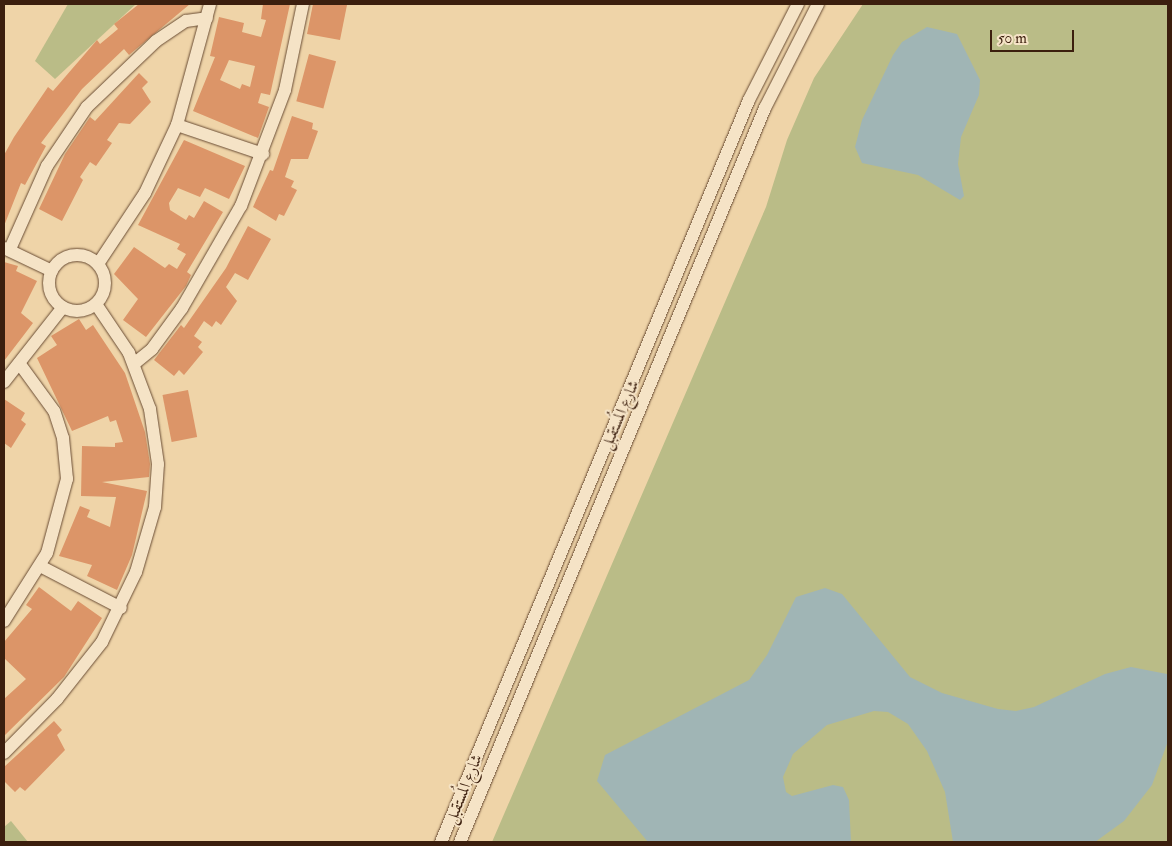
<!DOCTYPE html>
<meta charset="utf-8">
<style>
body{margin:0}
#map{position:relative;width:1172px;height:846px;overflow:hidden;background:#efd4a8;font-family:"IM FELL Double Pica",Amiri,serif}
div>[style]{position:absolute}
.green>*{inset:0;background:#babc87}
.water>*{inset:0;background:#a0b5b5}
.building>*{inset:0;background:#dc9568;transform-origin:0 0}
.roads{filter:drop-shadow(0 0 1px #694c34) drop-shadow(0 0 1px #694c34)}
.street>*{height:12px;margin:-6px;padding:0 6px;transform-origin:6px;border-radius:6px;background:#f5e3c6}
.street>.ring{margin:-6px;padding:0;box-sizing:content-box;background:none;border:12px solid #f5e3c6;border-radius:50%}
span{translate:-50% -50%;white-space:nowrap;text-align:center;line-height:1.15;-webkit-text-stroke:4px #f5e3c6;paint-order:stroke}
.street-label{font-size:16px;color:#3c1f0e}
.frame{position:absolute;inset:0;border:5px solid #3c1f0e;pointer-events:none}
.scale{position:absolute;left:990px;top:30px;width:84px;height:22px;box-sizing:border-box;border:2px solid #3c1f0e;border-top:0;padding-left:6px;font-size:15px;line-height:18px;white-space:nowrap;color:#3c1f0e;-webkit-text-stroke:4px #f5e3c6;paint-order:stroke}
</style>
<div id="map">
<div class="green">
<i style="clip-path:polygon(68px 4px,136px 4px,55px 79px,35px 61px)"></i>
<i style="clip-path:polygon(863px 4px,1168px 4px,1168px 842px,492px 842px,766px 207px,787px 140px,814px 78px)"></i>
<i style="clip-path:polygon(11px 821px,28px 842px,4px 842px,4px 827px)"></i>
</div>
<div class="water">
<i style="clip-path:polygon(927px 27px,957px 34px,980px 80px,979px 95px,961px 137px,958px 164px,964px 196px,960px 200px,918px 175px,862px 163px,855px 147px,862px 120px,893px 55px,902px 42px)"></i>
<i style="clip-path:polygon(825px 588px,842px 594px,910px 677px,942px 693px,998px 709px,1016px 711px,1034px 707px,1105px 674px,1131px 667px,1167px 674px,1168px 741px,1152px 785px,1124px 821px,1095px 842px,953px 842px,945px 792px,927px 751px,908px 724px,888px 712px,874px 711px,827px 725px,793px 754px,783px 777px,786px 792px,792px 796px,833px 785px,843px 787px,849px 800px,851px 842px,648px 842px,597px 781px,605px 755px,749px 680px,767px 655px,796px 597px)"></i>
</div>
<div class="building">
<i style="clip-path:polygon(139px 4px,190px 4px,129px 55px,124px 49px,82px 89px,41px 143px,46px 146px,25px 185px,21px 183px,4px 226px,4px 155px,14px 137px,48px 87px,53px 91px,97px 40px,100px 44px,118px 29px,114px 24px)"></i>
<i style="clip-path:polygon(evenodd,263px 4px,290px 4px,270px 95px,261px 93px,258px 103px,269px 107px,258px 138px,193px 111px,215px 57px,210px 56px,219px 17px,244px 23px,242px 32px,261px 37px,266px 20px,261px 19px,263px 4px,229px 60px,255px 66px,250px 87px,242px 84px,240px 89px,220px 80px,229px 60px)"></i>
<i style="clip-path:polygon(313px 4px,347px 5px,340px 40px,307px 34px)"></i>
<i style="left:309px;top:54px;width:28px;height:49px;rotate:15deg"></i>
<i style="clip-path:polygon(139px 73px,148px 82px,142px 88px,151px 102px,130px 124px,119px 123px,107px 140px,112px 143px,96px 166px,90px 162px,80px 177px,83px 180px,62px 221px,39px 209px,65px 154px,90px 117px,95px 121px)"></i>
<i style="clip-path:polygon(292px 116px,313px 123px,312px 129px,318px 131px,308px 159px,291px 159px,285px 177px,294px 181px,291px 187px,297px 190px,284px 216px,279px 214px,276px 221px,253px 207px,270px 170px,273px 171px)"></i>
<i style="clip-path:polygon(184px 140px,245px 166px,229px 199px,205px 188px,200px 197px,178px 188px,169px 203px,170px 210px,186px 220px,189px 215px,194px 218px,204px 201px,223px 212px,187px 272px,191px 275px,186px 286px,146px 337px,123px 320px,138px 299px,114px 274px,134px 247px,165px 268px,169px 264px,177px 269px,186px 254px,177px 249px,180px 244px,138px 225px)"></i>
<i style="clip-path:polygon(248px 226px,271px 239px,248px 280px,235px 273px,226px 287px,237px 301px,221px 325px,216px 321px,212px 327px,204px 321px,194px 336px,202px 342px,198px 347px,203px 352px,184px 375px,179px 370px,174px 376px,154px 360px,181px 325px,184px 328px,226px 268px)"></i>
<i style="clip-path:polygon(4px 262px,18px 266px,16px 271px,37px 281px,21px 313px,33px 323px,4px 361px)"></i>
<i style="clip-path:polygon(79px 319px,86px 330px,93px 325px,125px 373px,145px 432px,150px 464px,149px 477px,102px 482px,147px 491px,132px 555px,117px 590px,87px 576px,92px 565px,59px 556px,80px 506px,90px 510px,87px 517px,110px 527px,116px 497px,81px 496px,82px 446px,115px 447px,115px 443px,123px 442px,116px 420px,110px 422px,108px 416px,72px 431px,37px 358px,57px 345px,51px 336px)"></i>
<i style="left:188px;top:390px;width:48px;height:26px;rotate:79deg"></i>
<i style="clip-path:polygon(4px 399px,25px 413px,21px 420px,26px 424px,11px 448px,4px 443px)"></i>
<i style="clip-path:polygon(39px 587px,71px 611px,78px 601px,102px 618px,64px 677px,4px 736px,4px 699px,26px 679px,4px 658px,4px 642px,32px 609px,26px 605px)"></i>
<i style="clip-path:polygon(54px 721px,62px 730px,57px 735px,65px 750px,25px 791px,20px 787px,15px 792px,4px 781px,4px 767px)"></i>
</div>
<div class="roads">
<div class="street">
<i style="left:177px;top:125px;width:91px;rotate:18.6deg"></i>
<i style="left:4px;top:248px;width:53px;rotate:25.6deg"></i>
<i style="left:10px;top:249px;width:91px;rotate:-66deg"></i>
<i style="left:47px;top:166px;width:71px;rotate:-55.9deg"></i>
<i style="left:87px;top:107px;width:95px;rotate:-43.7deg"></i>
<i style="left:156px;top:41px;width:36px;rotate:-34deg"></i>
<i style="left:186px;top:21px;width:21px;rotate:-8deg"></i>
<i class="ring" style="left:49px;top:255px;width:44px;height:44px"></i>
<i style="left:98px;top:264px;width:85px;rotate:-56.5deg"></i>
<i style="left:145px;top:193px;width:75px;rotate:-64.8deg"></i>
<i style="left:177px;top:125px;width:125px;rotate:-74.7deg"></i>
<i style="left:135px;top:363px;width:22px;rotate:-39deg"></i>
<i style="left:152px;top:349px;width:51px;rotate:-53.8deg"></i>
<i style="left:182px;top:308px;width:118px;rotate:-60deg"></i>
<i style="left:241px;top:206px;width:124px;rotate:-69.2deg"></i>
<i style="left:285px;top:90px;width:88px;rotate:-78.2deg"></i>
<i style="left:4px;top:382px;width:95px;rotate:-51.8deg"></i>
<i style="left:40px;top:566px;width:91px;rotate:27.4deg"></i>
<i style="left:4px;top:621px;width:80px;rotate:-57.7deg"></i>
<i style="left:47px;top:553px;width:77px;rotate:-74.9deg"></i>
<i style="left:67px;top:479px;width:41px;rotate:-95.6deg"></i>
<i style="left:63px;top:438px;width:28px;rotate:-108deg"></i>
<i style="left:54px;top:411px;width:59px;rotate:-126.1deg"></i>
<i style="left:4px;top:753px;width:76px;rotate:-45.5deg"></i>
<i style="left:57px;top:699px;width:73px;rotate:-51.7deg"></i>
<i style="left:102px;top:642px;width:78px;rotate:-64.1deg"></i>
<i style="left:136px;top:572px;width:68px;rotate:-73.7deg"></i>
<i style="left:155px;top:507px;width:43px;rotate:-86deg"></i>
<i style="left:158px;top:464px;width:56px;rotate:-98.3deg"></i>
<i style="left:150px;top:409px;width:60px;rotate:-110.6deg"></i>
<i style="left:129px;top:353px;width:59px;rotate:-124deg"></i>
<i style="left:441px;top:842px;width:803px;rotate:-67.46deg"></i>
<i style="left:749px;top:100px;width:108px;rotate:-63deg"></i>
<i style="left:460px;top:842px;width:795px;rotate:-67.44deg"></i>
<i style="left:765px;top:108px;width:117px;rotate:-63deg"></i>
</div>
</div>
<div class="street-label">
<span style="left:620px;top:415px;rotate:-67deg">شارع المُستقبل</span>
<span style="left:464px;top:789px;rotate:-68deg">شارع المُستقبل</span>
</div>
<div class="frame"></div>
<div class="scale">50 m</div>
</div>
